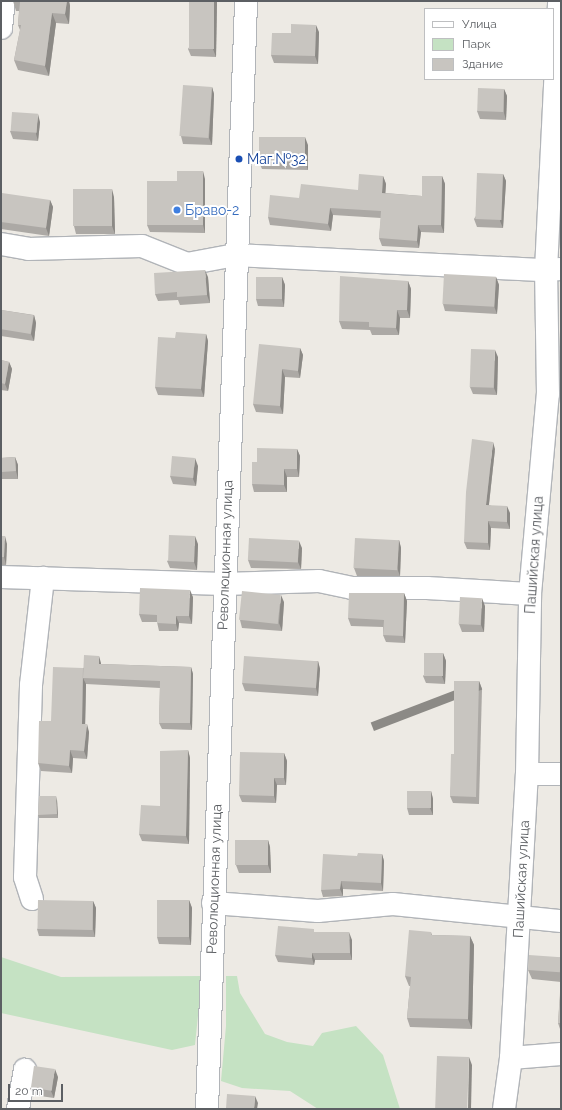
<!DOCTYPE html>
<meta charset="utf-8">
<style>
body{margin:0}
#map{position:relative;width:562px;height:1110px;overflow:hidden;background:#edeae4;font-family:Raleway,sans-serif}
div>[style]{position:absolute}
.green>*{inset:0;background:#c5e2c3}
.roads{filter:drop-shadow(1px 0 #b1b4b8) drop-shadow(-1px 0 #b1b4b8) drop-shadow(0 1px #b1b4b8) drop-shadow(0 -1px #b1b4b8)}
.minor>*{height:22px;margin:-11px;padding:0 11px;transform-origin:11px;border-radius:11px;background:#fff}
.wall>*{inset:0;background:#aca9a5}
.shaded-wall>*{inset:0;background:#8c8a86;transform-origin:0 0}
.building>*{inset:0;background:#c8c5c0;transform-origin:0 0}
.dots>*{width:11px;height:11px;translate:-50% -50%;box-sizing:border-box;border:2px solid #fff;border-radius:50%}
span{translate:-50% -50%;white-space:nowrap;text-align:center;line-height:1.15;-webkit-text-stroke:4px #fff;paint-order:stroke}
.transit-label{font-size:14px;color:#164399}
.left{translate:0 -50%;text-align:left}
.shop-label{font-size:14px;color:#366cbe}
.street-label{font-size:14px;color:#5c5f63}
.frame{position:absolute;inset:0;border:2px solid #5c5f63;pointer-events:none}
.legend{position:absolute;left:424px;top:8px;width:130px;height:72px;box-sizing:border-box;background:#fff;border:1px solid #bebfc1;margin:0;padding:5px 7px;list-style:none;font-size:12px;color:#5c5f63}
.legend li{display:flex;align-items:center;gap:8px;height:20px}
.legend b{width:20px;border:1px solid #bebfc1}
.scale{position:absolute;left:8px;top:1084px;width:55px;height:18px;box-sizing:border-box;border:2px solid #5c5f63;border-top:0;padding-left:5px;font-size:12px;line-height:14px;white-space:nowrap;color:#5c5f63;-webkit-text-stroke:3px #fff;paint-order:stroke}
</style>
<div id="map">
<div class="green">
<div style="clip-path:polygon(1px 957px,61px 977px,202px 976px,195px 1045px,172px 1050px,1px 1013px)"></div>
<div style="clip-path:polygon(226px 976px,237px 976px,240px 993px,265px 1034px,287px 1042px,313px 1046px,322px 1033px,356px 1026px,383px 1055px,400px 1109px,318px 1109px,290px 1091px,242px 1088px,221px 1081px,226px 1026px)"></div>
</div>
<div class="roads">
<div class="minor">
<div style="left:1px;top:28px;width:27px;rotate:-84deg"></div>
<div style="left:1px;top:244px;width:27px;rotate:10deg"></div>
<div style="left:28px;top:249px;width:114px;rotate:-1.5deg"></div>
<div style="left:142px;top:246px;width:48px;rotate:21.8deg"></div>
<div style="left:187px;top:264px;width:49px;rotate:-10.6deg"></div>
<div style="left:235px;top:255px;width:311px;rotate:2.8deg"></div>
<div style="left:546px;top:270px;width:15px;rotate:-4deg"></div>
<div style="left:1px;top:577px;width:223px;rotate:1.8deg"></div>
<div style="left:224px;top:584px;width:95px;rotate:-1.8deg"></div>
<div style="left:319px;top:581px;width:34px;rotate:12deg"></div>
<div style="left:352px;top:588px;width:75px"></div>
<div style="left:427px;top:588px;width:103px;rotate:3.3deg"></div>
<div style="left:527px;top:774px;width:34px"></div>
<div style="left:32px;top:899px;width:23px;rotate:-108deg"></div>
<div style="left:25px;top:877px;width:192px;rotate:-88.2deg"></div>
<div style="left:31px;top:685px;width:108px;rotate:-83.6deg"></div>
<div style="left:213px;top:903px;width:105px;rotate:4.4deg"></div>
<div style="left:318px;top:911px;width:75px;rotate:-5.3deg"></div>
<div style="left:393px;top:904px;width:169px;rotate:5.8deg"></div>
<div style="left:511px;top:1058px;width:50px;rotate:-4.6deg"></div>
<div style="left:18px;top:1109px;width:40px;rotate:-80deg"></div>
<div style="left:207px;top:1109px;width:1109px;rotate:-87.98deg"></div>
<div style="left:504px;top:1109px;width:51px;rotate:-82.2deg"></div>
<div style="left:511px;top:1058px;width:284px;rotate:-86.8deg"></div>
<div style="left:527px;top:774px;width:180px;rotate:-89deg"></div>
<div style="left:530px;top:594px;width:201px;rotate:-84.9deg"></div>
<div style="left:548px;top:394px;width:124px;rotate:-90.9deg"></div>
<div style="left:546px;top:270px;width:269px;rotate:-87.2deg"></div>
</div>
</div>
<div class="wall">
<div style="clip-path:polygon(13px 1px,69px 1px,70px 6px,69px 24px,56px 23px,49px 76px,18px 70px,14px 60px,20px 30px,18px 25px,19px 11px,16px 11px)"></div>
<div style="clip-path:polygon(217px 1px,216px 57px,191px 56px,188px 49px)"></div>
<div style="clip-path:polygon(319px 32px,318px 64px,274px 63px,271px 55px,291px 33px)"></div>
<div style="clip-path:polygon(212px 87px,214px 94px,212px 145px,183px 144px,181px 136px)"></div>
<div style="clip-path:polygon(504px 89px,507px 96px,506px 120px,480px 119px,477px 111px)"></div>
<div style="clip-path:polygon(40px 122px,38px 141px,13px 139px,10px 131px)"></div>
<div style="clip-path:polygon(308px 145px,308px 170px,262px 169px,259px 162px)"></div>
<div style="clip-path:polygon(503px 174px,506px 181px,503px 228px,477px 227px,474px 219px)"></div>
<div style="clip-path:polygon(383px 176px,386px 184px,385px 193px,422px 196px,442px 176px,445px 184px,444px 233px,421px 232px,419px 248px,382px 246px,379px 238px,381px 218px,333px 215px,331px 231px,270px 225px,268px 217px,299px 198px,358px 190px)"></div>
<div style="clip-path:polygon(205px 179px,205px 233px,150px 232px,147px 225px,177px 181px)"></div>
<div style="clip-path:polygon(114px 197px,115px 234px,76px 234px,74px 226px)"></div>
<div style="clip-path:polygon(50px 200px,53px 207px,49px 236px,1px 229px,1px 203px)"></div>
<div style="clip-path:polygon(208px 277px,210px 303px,180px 305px,178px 300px,158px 301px,155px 294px)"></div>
<div style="clip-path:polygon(282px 277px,285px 285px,284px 307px,258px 306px,256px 299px)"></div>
<div style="clip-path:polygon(496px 277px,499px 285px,497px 314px,445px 311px,443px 304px)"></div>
<div style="clip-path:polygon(408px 281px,411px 289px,410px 318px,400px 318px,399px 335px,372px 335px,370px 330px,342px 329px,339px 321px)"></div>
<div style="clip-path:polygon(1px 310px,34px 315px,36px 323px,34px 341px,1px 336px)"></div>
<div style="clip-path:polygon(206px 334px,208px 341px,204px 397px,158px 395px,155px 387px)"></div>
<div style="clip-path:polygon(300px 348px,303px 355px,300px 378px,285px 377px,283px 414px,256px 412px,253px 404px)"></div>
<div style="clip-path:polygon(498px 357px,497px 395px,473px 394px,470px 387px)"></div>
<div style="clip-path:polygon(1px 360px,9px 362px,12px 369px,8px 391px,1px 390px)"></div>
<div style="clip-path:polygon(297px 449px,300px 456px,299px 477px,287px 477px,287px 492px,254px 492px,252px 484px,257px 462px)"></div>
<div style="clip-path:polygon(495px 449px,489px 505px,510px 513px,510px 529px,491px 528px,490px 550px,467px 549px,464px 542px)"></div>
<div style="clip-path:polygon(15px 457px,18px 465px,18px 479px,1px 479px,1px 494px,1px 458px)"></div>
<div style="clip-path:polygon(198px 466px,196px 486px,173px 484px,170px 476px)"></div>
<div style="clip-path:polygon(1px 536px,7px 544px,6px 565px,1px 565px)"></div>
<div style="clip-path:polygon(399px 540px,401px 548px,400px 576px,357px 576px,354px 568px)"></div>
<div style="clip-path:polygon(198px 544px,197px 570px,170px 568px,167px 561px)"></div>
<div style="clip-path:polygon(302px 548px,301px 569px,251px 568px,248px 560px)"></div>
<div style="clip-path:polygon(404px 593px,407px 601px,405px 643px,386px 642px,383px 635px,383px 627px,351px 626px,348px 618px)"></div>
<div style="clip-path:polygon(193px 597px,192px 624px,179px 623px,178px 631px,159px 631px,157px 622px,142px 622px,139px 614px)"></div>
<div style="clip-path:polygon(284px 602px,282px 631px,242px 628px,240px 620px)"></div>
<div style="clip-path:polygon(485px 606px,484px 632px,462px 632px,459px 624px)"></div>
<div style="clip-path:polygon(443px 653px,446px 661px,445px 684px,426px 683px,423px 676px)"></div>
<div style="clip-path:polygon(318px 661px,320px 669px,318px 696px,245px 691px,242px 683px)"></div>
<div style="clip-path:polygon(101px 663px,101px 664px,191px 667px,193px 674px,192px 730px,162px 729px,159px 723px,160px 688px,86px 684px,85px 724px,89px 732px,87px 759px,73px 758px,72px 773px,41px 771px,38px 763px,51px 721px,83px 668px)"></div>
<div style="clip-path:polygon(479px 681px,482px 689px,479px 804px,453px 803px,450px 796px,454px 754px)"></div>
<div style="clip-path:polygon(188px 750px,190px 758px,189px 844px,142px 841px,139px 834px,160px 806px)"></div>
<div style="clip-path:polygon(284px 753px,287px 761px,286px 785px,277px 785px,276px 803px,242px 802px,239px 795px)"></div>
<div style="clip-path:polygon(431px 791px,433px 799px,433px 815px,409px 815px,407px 808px)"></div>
<div style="clip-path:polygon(57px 800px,58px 818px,39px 818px,38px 815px)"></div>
<div style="clip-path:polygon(268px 840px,270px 847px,271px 873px,239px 873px,236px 865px)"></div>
<div style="clip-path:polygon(382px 854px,384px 861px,383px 891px,343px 889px,343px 896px,323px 897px,321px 890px,357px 856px)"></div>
<div style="clip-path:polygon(189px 900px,192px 908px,191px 945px,159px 944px,157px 937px)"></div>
<div style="clip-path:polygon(93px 901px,96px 908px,95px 937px,39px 936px,37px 929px)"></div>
<div style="clip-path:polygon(315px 932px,352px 940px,352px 960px,315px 960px,314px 965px,278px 962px,275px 955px)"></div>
<div style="clip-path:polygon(431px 932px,432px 935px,470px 936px,474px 945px,472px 1029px,410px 1027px,407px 1018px,410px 986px,409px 986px,405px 976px)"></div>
<div style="clip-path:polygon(561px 957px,561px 1032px,558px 1023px,561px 982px,532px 979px,528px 970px)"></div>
<div style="clip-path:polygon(58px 1077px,54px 1098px,33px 1095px,30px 1088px)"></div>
</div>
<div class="shaded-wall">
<div style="clip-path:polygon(67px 1px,69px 1px,70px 6px,69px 24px,65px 14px)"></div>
<div style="clip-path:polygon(214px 1px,217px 1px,216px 57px,213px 49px)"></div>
<div style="clip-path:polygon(52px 13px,56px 23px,49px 76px,45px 66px)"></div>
<div style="clip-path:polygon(316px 25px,319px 32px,318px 64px,315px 56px)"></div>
<div style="clip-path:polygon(212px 87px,214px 94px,212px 145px,209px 138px)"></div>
<div style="clip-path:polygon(504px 89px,507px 96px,506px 120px,504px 113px)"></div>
<div style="clip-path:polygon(38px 114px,40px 122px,38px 141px,36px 134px)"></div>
<div style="clip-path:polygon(305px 137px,308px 145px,308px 170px,305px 162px)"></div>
<div style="clip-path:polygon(203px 171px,205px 179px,205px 233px,203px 225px)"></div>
<div style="clip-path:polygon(503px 174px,506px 181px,503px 228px,500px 221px)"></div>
<div style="clip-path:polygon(383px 176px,386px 184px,385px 200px,382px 193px)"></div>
<div style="clip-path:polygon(442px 176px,445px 184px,444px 233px,441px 225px)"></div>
<div style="clip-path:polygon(112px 189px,114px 197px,115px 234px,112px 226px)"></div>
<div style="clip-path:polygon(50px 200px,53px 207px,49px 236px,46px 228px)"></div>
<div style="clip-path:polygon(330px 208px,333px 215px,331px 231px,328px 224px)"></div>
<div style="clip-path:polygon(418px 225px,421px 232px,419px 248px,417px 241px)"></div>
<div style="clip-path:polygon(205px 270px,208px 277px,210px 303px,207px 295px)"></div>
<div style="clip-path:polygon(282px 277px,285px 285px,284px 307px,282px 299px)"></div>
<div style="clip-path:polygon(496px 277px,499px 285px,497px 314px,494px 306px)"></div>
<div style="clip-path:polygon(408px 281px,411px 289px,410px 318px,407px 310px)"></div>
<div style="clip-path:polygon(397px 310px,400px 318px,399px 335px,396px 328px)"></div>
<div style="clip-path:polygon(34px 315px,36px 323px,34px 341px,31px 334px)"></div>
<div style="clip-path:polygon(206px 334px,208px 341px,204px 397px,201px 389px)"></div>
<div style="clip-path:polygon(300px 348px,303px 355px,300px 378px,298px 371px)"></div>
<div style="clip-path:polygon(495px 350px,498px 357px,497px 395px,494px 388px)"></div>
<div style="clip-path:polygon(9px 362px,12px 369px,8px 391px,5px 384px)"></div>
<div style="clip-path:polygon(282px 369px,285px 377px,283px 414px,280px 406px)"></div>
<div style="clip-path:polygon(493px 442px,495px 449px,488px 512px,486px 505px)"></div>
<div style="clip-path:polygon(297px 449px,300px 456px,299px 477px,297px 469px)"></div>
<div style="clip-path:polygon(15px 457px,18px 465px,18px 479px,16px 471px)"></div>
<div style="clip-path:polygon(195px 458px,198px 466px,196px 486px,193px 479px)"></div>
<div style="clip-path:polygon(284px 469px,287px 477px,287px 492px,284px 485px)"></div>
<div style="clip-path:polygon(507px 506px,510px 513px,510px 529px,507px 522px)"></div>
<div style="clip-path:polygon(488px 521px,491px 528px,490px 550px,488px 543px)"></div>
<div style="clip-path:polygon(5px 536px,7px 544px,6px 565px,4px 557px)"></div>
<div style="clip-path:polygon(195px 536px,198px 544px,197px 570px,194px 562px)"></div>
<div style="clip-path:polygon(399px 540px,401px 548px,400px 576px,397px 568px)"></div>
<div style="clip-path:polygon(299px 541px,302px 548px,301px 569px,298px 562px)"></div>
<div style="clip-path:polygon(190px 590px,193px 597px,192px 624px,189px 616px)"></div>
<div style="clip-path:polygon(404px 593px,407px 601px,405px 643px,403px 636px)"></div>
<div style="clip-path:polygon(281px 595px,284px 602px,282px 631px,279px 623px)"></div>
<div style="clip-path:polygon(482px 598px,485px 606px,484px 632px,481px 625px)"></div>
<div style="clip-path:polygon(176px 616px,179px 623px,178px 631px,176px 624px)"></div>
<div style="clip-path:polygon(443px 653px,446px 661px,445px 684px,442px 676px)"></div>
<div style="clip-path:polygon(99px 656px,101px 663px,101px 671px,99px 664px)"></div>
<div style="clip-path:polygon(318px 661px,320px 669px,318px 696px,316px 688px)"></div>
<div style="clip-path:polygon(191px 667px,193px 674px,192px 730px,190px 723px)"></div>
<div style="clip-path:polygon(83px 668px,83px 678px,86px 684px,85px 732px,82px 724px)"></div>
<div style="left:479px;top:681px;width:9px;height:116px;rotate:69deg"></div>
<div style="clip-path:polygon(87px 724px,89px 732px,87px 759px,84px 751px)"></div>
<div style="clip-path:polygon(70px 750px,73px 758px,72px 773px,69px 766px)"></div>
<div style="clip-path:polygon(188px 750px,190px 758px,189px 844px,186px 836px)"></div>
<div style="clip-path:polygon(284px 753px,287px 761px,286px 785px,284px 778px)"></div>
<div style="clip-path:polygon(274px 778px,277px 785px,276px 803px,274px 796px)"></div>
<div style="clip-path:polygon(431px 791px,433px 799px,433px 815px,430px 808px)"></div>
<div style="clip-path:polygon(56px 796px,57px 800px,58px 818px,57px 814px)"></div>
<div style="clip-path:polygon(268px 840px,270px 847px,271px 873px,268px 865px)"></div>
<div style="clip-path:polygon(382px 854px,384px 861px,383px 891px,381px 883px)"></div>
<div style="clip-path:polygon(341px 881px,343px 889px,343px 896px,340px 889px)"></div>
<div style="clip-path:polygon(189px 900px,192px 908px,191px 945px,189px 937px)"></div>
<div style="clip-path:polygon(93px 901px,96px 908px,95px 937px,93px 929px)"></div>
<div style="clip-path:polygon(349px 932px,352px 940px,352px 960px,350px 953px)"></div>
<div style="clip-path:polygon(470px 936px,474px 945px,472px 1029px,468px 1019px)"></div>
<div style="clip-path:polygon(312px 953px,315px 960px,314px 965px,312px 958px)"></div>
<div style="clip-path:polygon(469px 1057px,472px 1065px,471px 1109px,468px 1109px)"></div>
<div style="clip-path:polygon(55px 1069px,58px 1077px,54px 1098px,51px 1091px)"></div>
<div style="clip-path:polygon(255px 1096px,258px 1103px,257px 1109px,254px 1109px)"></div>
</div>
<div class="building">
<div style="clip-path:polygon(13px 1px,67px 1px,65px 14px,52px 13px,45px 66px,14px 60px,21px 25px,18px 25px,20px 2px)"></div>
<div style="left:189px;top:1px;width:25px;height:48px"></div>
<div style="clip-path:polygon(291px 24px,316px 25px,315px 56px,271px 55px,272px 33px,291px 33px)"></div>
<div style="left:183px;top:85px;width:29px;height:51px;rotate:4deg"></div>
<div style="left:478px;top:88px;width:26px;height:23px;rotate:2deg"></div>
<div style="left:12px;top:112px;width:26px;height:19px;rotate:4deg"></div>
<div style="left:259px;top:137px;width:46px;height:25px"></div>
<div style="clip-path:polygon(177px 171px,203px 171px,203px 225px,147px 225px,147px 181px,177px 181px)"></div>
<div style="left:477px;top:173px;width:26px;height:46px;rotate:2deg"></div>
<div style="clip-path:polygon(359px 174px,383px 176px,382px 193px,422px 196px,422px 176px,442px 176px,441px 225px,418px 225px,417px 241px,379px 238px,381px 211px,330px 208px,328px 224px,268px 217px,270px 195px,299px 198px,301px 184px,358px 190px)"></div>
<div style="left:73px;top:189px;width:39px;height:37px"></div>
<div style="clip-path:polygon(2px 193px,50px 200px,46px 228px,1px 222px,1px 203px)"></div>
<div style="clip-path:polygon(205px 270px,207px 295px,177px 297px,177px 292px,155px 294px,154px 273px)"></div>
<div style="left:444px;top:274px;width:52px;height:30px;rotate:3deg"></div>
<div style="clip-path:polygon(340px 276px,408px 281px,407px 310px,397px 310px,396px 328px,369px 327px,369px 322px,339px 321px)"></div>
<div style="left:256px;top:277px;width:26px;height:22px"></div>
<div style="left:1px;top:310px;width:33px;height:19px;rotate:9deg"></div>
<div style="clip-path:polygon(176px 332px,206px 334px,201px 389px,155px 387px,158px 337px,175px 338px)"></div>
<div style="clip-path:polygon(259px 344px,300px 348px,298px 371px,282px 369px,280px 406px,253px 404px)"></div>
<div style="left:471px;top:349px;width:24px;height:38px;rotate:2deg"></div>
<div style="clip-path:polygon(1px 360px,9px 362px,5px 384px,1px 383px)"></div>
<div style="clip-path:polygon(472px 439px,493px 442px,486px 505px,507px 506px,507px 522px,488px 521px,488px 543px,464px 542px,466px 492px)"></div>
<div style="clip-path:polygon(257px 448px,297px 449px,297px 469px,284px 469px,284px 485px,252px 484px,252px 462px,257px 462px)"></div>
<div style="left:172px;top:456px;width:23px;height:20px;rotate:5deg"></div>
<div style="left:15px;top:457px;width:14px;height:14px;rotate:86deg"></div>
<div style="left:169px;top:535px;width:26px;height:26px;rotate:2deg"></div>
<div style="clip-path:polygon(1px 536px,5px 536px,4px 557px,1px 557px)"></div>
<div style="left:249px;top:538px;width:50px;height:22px;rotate:3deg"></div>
<div style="left:355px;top:538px;width:44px;height:30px;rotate:3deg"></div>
<div style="clip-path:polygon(140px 588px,190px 590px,189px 616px,176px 616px,176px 624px,157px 623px,157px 615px,139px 614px)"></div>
<div style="left:242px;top:591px;width:39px;height:29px;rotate:6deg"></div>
<div style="clip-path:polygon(349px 593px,404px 593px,403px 636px,383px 635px,384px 620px,348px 618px)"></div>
<div style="left:460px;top:597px;width:22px;height:27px;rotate:3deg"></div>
<div style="left:424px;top:653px;width:19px;height:23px"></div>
<div style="clip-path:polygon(84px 655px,99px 656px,99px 664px,191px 667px,190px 723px,159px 723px,160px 681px,83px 678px)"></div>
<div style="left:244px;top:656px;width:74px;height:27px;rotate:4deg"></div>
<div style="clip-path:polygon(53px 667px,83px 668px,82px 724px,87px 724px,84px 751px,70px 750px,69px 766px,38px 763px,39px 721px,51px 721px)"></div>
<div style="clip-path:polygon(454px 681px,479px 681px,476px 797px,450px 796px,451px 754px,454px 754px)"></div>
<div style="clip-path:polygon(188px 750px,186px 836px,139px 834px,141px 805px,160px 806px,160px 751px)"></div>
<div style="clip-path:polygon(240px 752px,284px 753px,284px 778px,274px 778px,274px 796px,239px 795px)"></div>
<div style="left:407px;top:791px;width:24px;height:17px"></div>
<div style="clip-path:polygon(39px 796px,56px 796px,57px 814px,38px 815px)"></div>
<div style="left:235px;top:840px;width:33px;height:25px"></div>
<div style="clip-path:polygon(358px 853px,382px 854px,381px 883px,341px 881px,340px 889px,321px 890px,323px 854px,357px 856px)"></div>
<div style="left:38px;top:900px;width:55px;height:29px;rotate:1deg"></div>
<div style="left:157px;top:900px;width:32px;height:37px"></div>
<div style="clip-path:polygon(278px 926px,314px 929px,314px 932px,349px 932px,350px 953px,312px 953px,312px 958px,275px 955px)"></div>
<div style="clip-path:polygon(409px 930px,431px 932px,431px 935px,470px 936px,468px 1019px,407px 1018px,411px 977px,405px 976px)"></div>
<div style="left:529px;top:955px;width:32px;height:15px;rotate:4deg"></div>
<div style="clip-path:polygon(561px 976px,561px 1023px,558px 1023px)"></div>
<div style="left:437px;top:1056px;width:32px;height:53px;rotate:2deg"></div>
<div style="left:34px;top:1066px;width:21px;height:22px;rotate:8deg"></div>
<div style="left:227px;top:1094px;width:28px;height:15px;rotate:4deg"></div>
</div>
<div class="dots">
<div style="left:239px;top:159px;background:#1a4fb4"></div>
<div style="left:177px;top:210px;background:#3f7fe0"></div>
</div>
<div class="transit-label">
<span class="left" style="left:247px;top:159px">Маг.№32</span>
</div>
<div class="shop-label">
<span class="left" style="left:185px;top:210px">Браво-2</span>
</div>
<div class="street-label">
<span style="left:225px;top:555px;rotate:-88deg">Революционная улица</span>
<span style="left:534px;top:555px;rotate:-86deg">Пашийская улица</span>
<span style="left:214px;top:879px;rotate:-88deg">Революционная улица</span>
<span style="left:521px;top:879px;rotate:-87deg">Пашийская улица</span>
</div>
<div class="frame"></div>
<ul class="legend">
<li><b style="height:5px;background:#fff"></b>Улица</li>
<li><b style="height:11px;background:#c5e2c3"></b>Парк</li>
<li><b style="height:11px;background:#c8c5c0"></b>Здание</li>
</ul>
<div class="scale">20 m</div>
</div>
